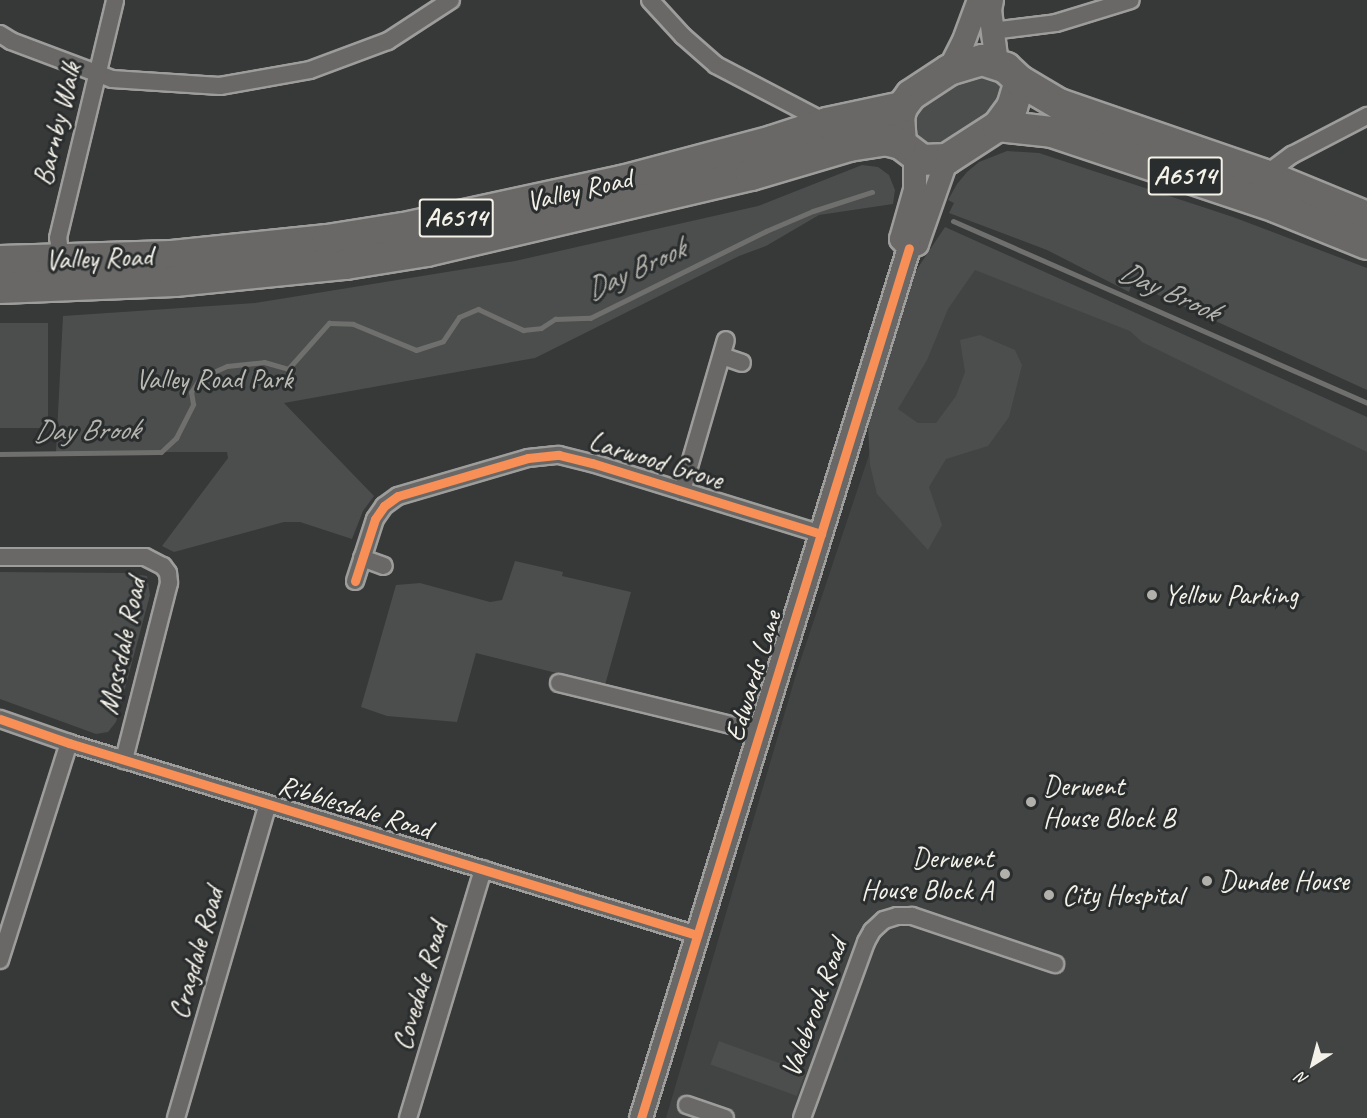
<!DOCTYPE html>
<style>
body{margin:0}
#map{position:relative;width:1367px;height:1118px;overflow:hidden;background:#373838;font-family:Caveat,sans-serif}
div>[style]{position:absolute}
.built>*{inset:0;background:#414443}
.green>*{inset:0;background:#4b4e4c;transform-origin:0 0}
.stream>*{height:5px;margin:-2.5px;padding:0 2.5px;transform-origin:2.5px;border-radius:2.5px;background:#6f706d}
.roads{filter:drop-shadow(2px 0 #9d9d9b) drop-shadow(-2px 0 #9d9d9b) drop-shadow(0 2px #9d9d9b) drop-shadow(0 -2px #9d9d9b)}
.street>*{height:16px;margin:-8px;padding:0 8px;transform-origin:8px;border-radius:8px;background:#696866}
.secondary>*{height:22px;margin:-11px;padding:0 11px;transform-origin:11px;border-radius:11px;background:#696866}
.highway>*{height:30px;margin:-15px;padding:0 15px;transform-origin:15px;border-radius:15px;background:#696866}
.cycleway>*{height:9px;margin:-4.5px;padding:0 4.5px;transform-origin:4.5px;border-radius:4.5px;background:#f78f57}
.dots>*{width:16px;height:16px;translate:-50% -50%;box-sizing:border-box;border:3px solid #2a2d2e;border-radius:50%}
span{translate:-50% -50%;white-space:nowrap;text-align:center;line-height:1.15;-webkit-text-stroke:6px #2a2d2e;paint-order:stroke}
.shield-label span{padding:2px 4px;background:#2a2d2e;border:2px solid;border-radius:4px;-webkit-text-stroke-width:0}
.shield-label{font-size:27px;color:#f4f1e8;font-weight:700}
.street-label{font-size:28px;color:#f4f1e8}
.park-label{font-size:28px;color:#bab9b2}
.poi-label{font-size:28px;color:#f4f1e8}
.left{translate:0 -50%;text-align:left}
.right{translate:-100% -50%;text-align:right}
.water-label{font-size:30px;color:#b4b3ad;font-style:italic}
.north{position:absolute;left:1283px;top:1034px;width:60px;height:60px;-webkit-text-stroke:4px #2a2d2e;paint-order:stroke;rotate:216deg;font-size:16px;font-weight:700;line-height:24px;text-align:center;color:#f4f1e8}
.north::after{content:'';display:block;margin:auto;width:21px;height:27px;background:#f4f1e8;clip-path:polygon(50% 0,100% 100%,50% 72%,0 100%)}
</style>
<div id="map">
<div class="built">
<div style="clip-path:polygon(944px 230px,1367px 421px,1367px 1118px,666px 1118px,797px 671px)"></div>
</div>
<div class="green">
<div style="clip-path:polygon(983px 75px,993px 78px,1000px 85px,1001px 109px,938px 147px,923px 144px,913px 136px,913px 114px,918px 106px,969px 76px)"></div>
<div style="clip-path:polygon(1007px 151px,1039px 153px,1233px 217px,1367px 268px,1367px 390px,1132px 283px,1129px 292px,1047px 250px,949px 213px,954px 203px,948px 200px,957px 184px,967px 172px,979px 162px)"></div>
<div style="clip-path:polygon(862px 165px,878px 167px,889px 175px,895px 190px,893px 204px,819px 215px,766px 246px,739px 256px,535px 358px,284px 403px,374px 496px,363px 511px,352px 539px,300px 522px,284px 522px,174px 552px,162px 546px,228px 458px,227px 452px,56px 452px,63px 316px,255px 303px,515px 261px,758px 206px)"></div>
<div style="clip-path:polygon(945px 227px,1367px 417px,1367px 452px,1142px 342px,1130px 331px,975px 270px,948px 309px,927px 360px,898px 409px,918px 423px,936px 423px,956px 396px,965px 372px,960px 340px,980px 335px,1015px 350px,1022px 365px,1009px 417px,988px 446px,946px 459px,929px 487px,942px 525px,928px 550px,877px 494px,870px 465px,868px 426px,878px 385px,915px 272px)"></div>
<div style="left:0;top:323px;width:48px;height:105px"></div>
<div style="clip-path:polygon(515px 561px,563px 572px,562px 576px,631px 592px,605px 685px,476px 653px,457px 722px,387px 716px,361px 707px,396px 585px,420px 583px,490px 602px,502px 600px)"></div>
<div style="clip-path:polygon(0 572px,126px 573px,147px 576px,150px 595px,116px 722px,108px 732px,96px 734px,0 699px)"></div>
<div style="left:719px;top:1041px;width:92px;height:25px;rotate:20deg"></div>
</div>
<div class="stream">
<div style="left:953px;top:221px;width:452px;rotate:23.7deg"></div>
<div style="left:0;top:454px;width:161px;rotate:-0.7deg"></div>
<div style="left:161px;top:452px;width:21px;rotate:-43deg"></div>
<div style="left:176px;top:438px;width:38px;rotate:-63deg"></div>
<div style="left:193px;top:404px;width:12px;rotate:-99deg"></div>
<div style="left:191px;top:392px;width:17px;rotate:-57deg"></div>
<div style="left:200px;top:378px;width:30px;rotate:-24deg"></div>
<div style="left:227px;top:366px;width:37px;rotate:-6deg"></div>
<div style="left:264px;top:362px;width:25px;rotate:16deg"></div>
<div style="left:288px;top:369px;width:62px;rotate:-48.3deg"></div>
<div style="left:329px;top:323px;width:24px;rotate:2deg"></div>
<div style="left:353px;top:324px;width:68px;rotate:22.4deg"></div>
<div style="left:416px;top:350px;width:28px;rotate:-18deg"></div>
<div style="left:443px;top:341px;width:29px;rotate:-56deg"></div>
<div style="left:459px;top:317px;width:21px;rotate:-23deg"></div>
<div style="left:478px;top:309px;width:50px;rotate:25deg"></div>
<div style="left:523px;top:330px;width:18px;rotate:-6deg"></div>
<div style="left:541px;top:328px;width:17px;rotate:-33deg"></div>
<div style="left:555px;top:319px;width:35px;rotate:-2deg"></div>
<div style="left:590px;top:318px;width:196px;rotate:-26.3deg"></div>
<div style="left:766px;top:231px;width:51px;rotate:-23.1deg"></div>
<div style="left:813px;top:211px;width:62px;rotate:-17.9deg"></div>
</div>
<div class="roads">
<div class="street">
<div style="left:650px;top:0;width:49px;rotate:47.5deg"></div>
<div style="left:683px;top:36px;width:44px;rotate:41.3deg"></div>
<div style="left:716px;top:65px;width:125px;rotate:27.6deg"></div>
<div style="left:992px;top:31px;width:64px;rotate:-7.1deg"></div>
<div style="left:1056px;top:23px;width:78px;rotate:-17deg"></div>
<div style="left:0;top:34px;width:13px;rotate:32deg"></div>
<div style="left:11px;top:41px;width:108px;rotate:20.6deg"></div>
<div style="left:112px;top:79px;width:108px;rotate:3.7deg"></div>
<div style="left:220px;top:86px;width:91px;rotate:-10.1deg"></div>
<div style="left:310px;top:70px;width:83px;rotate:-20.4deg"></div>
<div style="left:388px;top:41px;width:75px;rotate:-33.1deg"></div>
<div style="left:1265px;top:175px;width:34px;rotate:-37deg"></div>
<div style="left:1292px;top:155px;width:85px;rotate:-27.5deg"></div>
<div style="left:61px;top:261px;width:23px;rotate:-97deg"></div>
<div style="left:58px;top:238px;width:245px;rotate:-76.5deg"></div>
<div style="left:722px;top:356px;width:21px;rotate:19deg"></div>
<div style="left:682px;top:491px;width:157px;rotate:-73.8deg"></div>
<div style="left:0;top:557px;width:145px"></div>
<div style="left:145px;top:557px;width:20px;rotate:27deg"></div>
<div style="left:163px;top:566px;width:9px;rotate:54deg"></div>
<div style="left:168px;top:573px;width:10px;rotate:84deg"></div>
<div style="left:169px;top:583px;width:183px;rotate:104.3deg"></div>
<div style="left:362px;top:558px;width:23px;rotate:20deg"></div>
<div style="left:355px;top:581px;width:65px;rotate:-72.1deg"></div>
<div style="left:375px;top:519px;width:16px;rotate:-55deg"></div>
<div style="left:384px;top:506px;width:17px;rotate:-36deg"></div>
<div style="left:398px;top:496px;width:135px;rotate:-16.3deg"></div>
<div style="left:528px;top:458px;width:31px;rotate:-6deg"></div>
<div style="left:559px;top:455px;width:34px;rotate:14deg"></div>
<div style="left:592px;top:463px;width:240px;rotate:17.2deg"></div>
<div style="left:559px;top:683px;width:207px;rotate:13.7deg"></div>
<div style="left:0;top:719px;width:73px;rotate:19.2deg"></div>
<div style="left:69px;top:743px;width:657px;rotate:17deg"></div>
<div style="left:0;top:960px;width:228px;rotate:-72.4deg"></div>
<div style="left:687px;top:1105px;width:40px;rotate:18.9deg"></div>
<div style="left:176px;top:1118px;width:327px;rotate:-73.7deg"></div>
<div style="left:408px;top:1118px;width:260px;rotate:-73.2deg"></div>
<div style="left:802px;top:1118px;width:187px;rotate:-70deg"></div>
<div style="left:866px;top:942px;width:13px;rotate:-61deg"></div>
<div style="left:872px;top:931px;width:16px;rotate:-43deg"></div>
<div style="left:884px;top:920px;width:14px;rotate:-17deg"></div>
<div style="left:897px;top:916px;width:15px"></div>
<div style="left:912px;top:916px;width:151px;rotate:18.6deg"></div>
</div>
<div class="secondary">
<div style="left:992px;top:0;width:10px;rotate:101deg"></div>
<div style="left:990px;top:10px;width:54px;rotate:82.6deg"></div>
<div style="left:949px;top:70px;width:30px;rotate:-63deg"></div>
<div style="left:963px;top:43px;width:46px;rotate:-69.6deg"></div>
<div style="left:909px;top:248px;width:9px;rotate:-27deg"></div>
<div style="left:917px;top:244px;width:90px;rotate:-70.6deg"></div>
<div style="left:909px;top:248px;width:12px;rotate:-132deg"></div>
<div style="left:901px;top:239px;width:51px;rotate:-74.1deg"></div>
<div style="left:915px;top:190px;width:33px;rotate:-90deg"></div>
<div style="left:641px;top:1118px;width:910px;rotate:-72.88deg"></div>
</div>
<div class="highway">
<div style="left:1020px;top:81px;width:27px;rotate:107deg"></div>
<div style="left:1012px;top:107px;width:24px;rotate:126deg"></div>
<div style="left:998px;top:126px;width:61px;rotate:147.1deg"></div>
<div style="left:947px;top:159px;width:25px;rotate:178deg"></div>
<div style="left:922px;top:160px;width:26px;rotate:-143deg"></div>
<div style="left:901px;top:144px;width:26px;rotate:-94deg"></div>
<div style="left:899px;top:118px;width:11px;rotate:-75deg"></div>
<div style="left:902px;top:107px;width:15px;rotate:-53deg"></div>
<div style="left:911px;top:95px;width:45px;rotate:-33.3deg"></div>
<div style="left:949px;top:70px;width:34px;rotate:-17deg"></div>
<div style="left:982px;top:60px;width:25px;rotate:18deg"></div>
<div style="left:1006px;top:68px;width:19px;rotate:43deg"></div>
<div style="left:1020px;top:81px;width:45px;rotate:30.5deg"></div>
<div style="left:1059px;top:104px;width:218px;rotate:19deg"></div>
<div style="left:1265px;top:175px;width:110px;rotate:22.4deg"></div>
<div style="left:998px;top:126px;width:54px;rotate:6.3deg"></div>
<div style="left:1052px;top:132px;width:236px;rotate:18.5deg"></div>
<div style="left:1276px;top:207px;width:98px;rotate:22.1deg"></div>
<div style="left:0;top:261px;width:172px;rotate:-1.7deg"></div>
<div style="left:172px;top:256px;width:156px;rotate:-5.9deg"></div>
<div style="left:327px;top:240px;width:78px;rotate:-8.9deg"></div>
<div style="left:404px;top:228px;width:223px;rotate:-12.2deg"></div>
<div style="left:622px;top:181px;width:155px;rotate:-14.9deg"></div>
<div style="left:772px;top:141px;width:58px;rotate:-18.1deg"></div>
<div style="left:827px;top:123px;width:77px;rotate:-12deg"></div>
<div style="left:0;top:288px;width:175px;rotate:-2.3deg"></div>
<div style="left:175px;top:281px;width:172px;rotate:-5.7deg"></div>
<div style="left:346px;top:264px;width:82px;rotate:-9.1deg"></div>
<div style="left:427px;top:251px;width:333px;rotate:-13.2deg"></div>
<div style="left:751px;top:175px;width:102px;rotate:-16.5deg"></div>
<div style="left:849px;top:146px;width:36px;rotate:-9deg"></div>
<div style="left:885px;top:140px;width:16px;rotate:14deg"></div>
</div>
</div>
<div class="cycleway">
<div style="left:355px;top:581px;width:65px;rotate:-72.1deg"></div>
<div style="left:375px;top:519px;width:16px;rotate:-55deg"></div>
<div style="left:384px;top:506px;width:17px;rotate:-36deg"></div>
<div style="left:398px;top:496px;width:135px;rotate:-16.3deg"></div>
<div style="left:528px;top:458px;width:31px;rotate:-6deg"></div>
<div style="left:559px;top:455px;width:34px;rotate:14deg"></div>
<div style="left:592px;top:463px;width:240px;rotate:17.2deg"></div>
<div style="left:0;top:719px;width:73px;rotate:19.2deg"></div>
<div style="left:69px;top:743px;width:657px;rotate:17deg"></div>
<div style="left:641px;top:1118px;width:910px;rotate:-72.88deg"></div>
</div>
<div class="dots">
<div style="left:1152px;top:595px;background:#b2b0aa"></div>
<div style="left:1031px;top:802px;background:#b2b0aa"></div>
<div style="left:1005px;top:874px;background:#b2b0aa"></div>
<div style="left:1207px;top:881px;background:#b2b0aa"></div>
<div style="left:1049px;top:895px;background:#b2b0aa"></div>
</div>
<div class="shield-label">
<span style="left:1185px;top:176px">A6514</span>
<span style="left:456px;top:218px">A6514</span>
</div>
<div class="street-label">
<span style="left:57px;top:124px;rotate:-76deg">Barnby Walk</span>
<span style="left:579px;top:190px;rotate:-13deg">Valley Road</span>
<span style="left:99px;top:258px;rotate:-2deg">Valley Road</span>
<span style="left:656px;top:460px;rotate:17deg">Larwood Grove</span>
<span style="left:122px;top:646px;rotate:-78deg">Mossdale Road</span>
<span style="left:753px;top:676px;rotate:-73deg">Edwards Lane</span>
<span style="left:355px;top:807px;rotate:17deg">Ribblesdale Road</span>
<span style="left:196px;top:953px;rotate:-74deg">Cragdale Road</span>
<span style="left:420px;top:986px;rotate:-73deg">Covedale Road</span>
<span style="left:814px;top:1008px;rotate:-70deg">Valebrook Road</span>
</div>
<div class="park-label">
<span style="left:214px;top:379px">Valley Road Park</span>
</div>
<div class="poi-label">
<span class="left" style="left:1164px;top:595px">Yellow Parking</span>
<span class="left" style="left:1043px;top:802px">Derwent<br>House Block B</span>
<span class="right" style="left:993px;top:874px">Derwent<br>House Block A</span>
<span class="left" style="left:1219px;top:881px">Dundee House</span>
<span class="left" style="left:1062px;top:895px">City Hospital</span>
</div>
<div class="water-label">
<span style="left:635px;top:269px;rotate:-25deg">Day Brook</span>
<span style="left:1169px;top:291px;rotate:24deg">Day Brook</span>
<span style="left:86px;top:430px;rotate:-1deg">Day Brook</span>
</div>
<div class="north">N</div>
</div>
